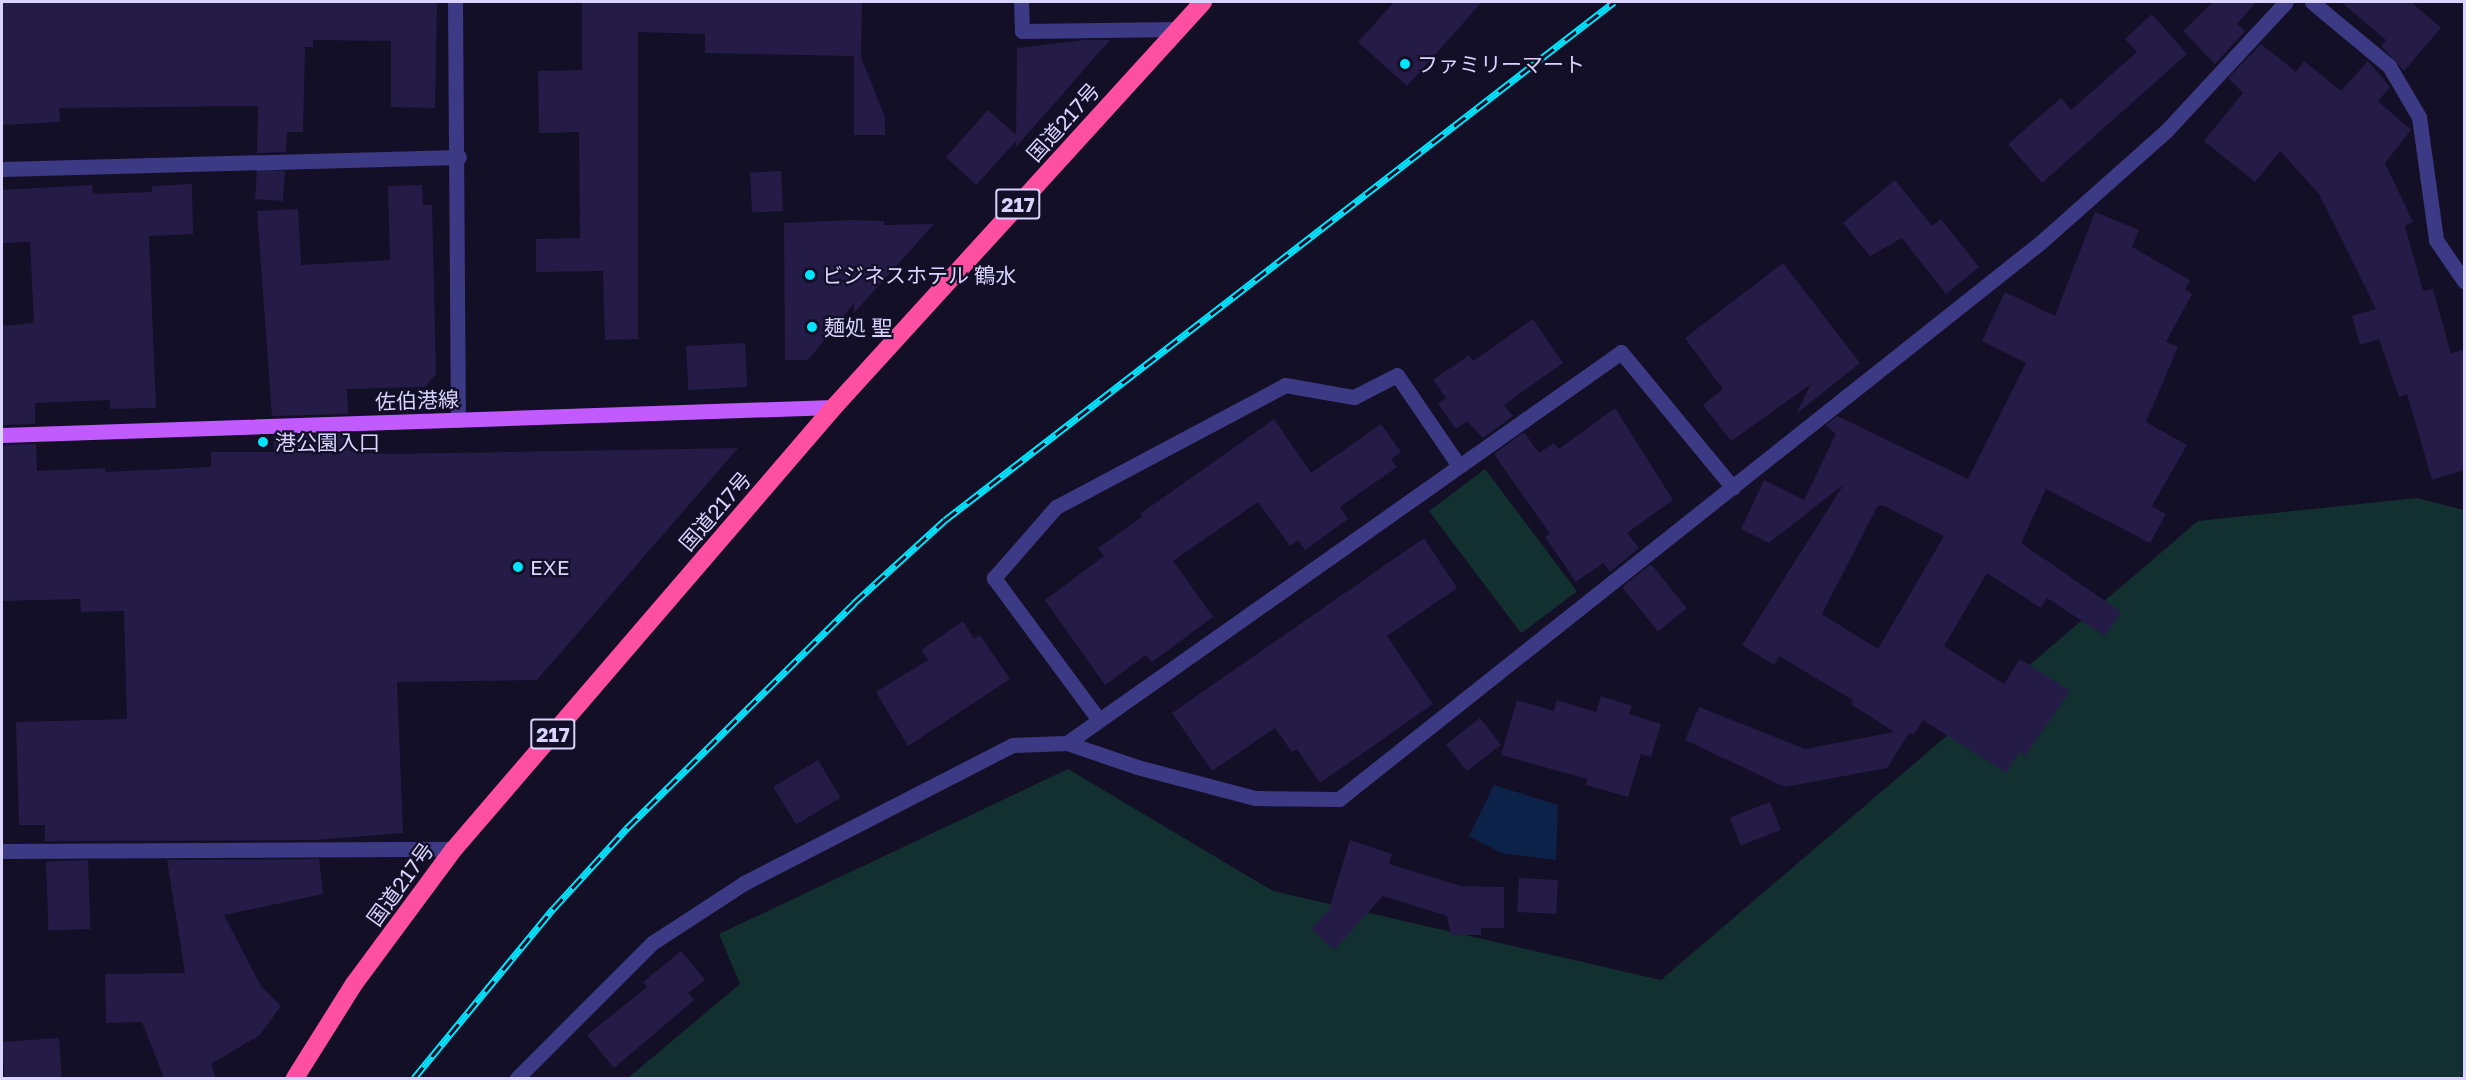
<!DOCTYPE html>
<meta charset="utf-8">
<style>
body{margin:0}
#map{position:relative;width:2466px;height:1080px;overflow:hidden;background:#130f26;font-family:"Golos Text","Noto Sans JP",sans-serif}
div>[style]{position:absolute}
.green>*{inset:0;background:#12302f;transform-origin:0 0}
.water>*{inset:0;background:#0c2248}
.building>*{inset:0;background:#241b47;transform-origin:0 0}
.minor>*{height:15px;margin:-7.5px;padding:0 7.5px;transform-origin:7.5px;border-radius:7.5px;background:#3d3a85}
.major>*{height:15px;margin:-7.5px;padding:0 7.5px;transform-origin:7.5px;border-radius:7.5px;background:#c25bff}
.highway>*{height:18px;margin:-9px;padding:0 9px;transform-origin:9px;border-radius:9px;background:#ff4fa3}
.rail>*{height:7px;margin-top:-3.5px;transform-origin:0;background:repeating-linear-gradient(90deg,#130f26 0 14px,#00e5ff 0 28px);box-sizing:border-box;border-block:2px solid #00e5ff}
.dots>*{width:16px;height:16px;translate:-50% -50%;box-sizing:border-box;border:3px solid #130f26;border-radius:50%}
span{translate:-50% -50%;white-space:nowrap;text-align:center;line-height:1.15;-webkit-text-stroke:4.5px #130f26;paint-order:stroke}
.shield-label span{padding:2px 4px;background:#130f26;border:2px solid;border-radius:4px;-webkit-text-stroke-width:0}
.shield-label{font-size:20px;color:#d9d4ff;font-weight:700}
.poi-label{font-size:21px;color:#d9d4ff}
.left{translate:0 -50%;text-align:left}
.street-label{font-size:21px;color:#d9d4ff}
.frame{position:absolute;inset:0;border:3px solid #d9d4ff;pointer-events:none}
</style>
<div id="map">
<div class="green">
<div style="left:1485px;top:469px;width:153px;height:70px;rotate:53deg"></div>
<div style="clip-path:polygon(2417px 498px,2464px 510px,2464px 1078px,628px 1078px,740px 984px,719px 934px,1068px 769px,1273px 891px,1661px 980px,2198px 521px)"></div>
</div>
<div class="water">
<div style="clip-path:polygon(1494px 785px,1558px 805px,1556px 860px,1501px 853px,1469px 836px)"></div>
</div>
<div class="building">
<div style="clip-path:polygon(2px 2px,437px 2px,435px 108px,391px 107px,391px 41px,313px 40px,313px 47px,305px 47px,303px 132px,287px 132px,286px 152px,257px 153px,258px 106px,59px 108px,60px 122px,2px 125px)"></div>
<div style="clip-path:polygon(582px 2px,862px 2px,861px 57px,885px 117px,885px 135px,854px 135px,854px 56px,705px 53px,705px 34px,638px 32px,638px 339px,605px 340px,603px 271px,536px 272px,536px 239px,580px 238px,579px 132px,539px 133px,538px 71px,582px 70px)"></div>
<div style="clip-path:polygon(1394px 2px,1482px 2px,1407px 86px,1358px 42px)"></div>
<div style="clip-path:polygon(2213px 2px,2256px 2px,2237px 24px,2245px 31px,2215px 64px,2183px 31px)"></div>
<div style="clip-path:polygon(2341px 2px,2411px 2px,2441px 28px,2404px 71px,2381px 46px,2386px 40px)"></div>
<div style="clip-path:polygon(2152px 14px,2187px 54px,2042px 183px,2008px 144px,2061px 98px,2071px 110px,2137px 52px,2125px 39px)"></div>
<div style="clip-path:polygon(1083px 40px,1110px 40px,1016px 147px,1016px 141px,976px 185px,946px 157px,988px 110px,1016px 135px,1017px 48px)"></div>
<div style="clip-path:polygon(2261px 44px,2296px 72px,2304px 61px,2341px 91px,2368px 61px,2390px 87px,2378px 101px,2411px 130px,2385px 163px,2413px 222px,2405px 226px,2423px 291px,2433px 289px,2451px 354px,2464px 349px,2464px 470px,2432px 480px,2407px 394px,2399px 397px,2379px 339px,2360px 345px,2352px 316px,2376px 309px,2319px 194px,2280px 151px,2255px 182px,2204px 141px,2243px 93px,2228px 78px)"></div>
<div style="left:285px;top:171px;width:30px;height:28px;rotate:94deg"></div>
<div style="left:781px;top:171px;width:40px;height:31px;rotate:87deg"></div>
<div style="clip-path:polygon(1895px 180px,1932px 226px,1941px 219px,1979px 267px,1946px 294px,1902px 238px,1870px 256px,1843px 223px)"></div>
<div style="clip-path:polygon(192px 184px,193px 234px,149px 236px,156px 408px,110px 409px,110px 400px,35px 403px,35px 424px,2px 425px,2px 326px,34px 323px,30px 242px,2px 243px,2px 190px,92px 185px,93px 194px,152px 192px,152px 186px)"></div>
<div style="clip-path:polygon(422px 185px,423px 205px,432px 205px,436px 374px,425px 387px,347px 389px,348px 414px,272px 416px,257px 211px,298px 209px,301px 265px,390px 260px,388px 186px)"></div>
<div style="clip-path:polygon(evenodd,2095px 212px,2139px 230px,2132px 247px,2190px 280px,2185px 289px,2192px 294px,2166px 342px,2178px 347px,2146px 422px,2187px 445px,2152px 506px,2166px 514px,2150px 543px,2046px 489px,2021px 543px,2121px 612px,2105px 636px,2047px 598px,2041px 608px,1987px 573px,1944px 646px,2004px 684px,2020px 659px,2070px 691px,2025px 756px,2019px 752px,2006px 773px,1923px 720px,1914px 735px,1909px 733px,1887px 768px,1785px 787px,1685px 740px,1699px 707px,1805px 749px,1894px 732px,1851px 704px,1853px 700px,1779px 656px,1774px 665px,1742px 645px,1844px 484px,1769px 543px,1741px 529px,1764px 480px,1804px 500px,1836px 434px,1826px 425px,1837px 416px,1968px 479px,2026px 363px,1982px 341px,2005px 292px,2055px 316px,2095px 212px,1882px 505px,1944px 536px,1878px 649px,1822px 614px,1877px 507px,1882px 505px)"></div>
<div style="clip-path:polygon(852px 220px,884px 221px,884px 225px,934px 224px,854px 313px,854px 303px,808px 360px,785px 360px,784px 223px)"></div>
<div style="clip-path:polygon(1783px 263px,1860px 363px,1796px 414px,1811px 384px,1731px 441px,1703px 405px,1723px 389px,1685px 338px)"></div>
<div style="clip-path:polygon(1533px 319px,1563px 363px,1504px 405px,1513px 416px,1483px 438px,1467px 421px,1456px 429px,1438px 404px,1446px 398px,1433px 380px,1469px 355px,1473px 361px)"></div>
<div style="left:745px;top:343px;width:44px;height:59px;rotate:87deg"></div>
<div style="clip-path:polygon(1615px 408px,1673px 500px,1627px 533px,1639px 548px,1610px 572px,1603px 563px,1576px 582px,1545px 537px,1550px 534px,1494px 454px,1524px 432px,1539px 453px,1554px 443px,1559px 449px)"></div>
<div style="clip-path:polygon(1274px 419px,1311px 473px,1381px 424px,1401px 452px,1391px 459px,1397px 467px,1340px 507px,1348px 519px,1305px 550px,1298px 540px,1290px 546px,1258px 502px,1173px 561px,1213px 617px,1152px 662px,1146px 655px,1105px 685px,1045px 600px,1104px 556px,1098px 548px,1142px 517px,1140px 514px)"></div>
<div style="clip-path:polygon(349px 433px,350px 451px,387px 454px,738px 448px,537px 680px,397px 682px,403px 833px,317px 840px,45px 841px,45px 825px,19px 825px,16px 722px,127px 719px,124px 611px,81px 612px,80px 599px,2px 601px,2px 445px,36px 444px,37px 471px,105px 468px,105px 472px,211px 467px,211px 452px,274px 452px,273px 436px)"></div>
<div style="clip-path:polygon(1424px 538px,1457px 588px,1387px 636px,1433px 704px,1320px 783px,1297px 749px,1292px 752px,1275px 728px,1212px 771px,1172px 713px)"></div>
<div style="left:1651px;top:564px;width:57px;height:37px;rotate:51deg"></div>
<div style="clip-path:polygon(963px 621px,974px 639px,980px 635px,1010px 679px,908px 746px,876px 692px,928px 660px,921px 650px)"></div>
<div style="clip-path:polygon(1601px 696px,1632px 706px,1629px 714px,1661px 724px,1651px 757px,1641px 754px,1628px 797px,1586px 785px,1587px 779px,1501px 755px,1517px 700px,1554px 711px,1557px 700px,1596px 712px)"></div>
<div style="left:1480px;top:718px;width:34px;height:43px;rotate:52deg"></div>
<div style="left:818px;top:760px;width:44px;height:52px;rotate:59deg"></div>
<div style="left:1770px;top:802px;width:30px;height:43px;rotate:69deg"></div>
<div style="clip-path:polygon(1350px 840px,1392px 854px,1389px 864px,1461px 886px,1504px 887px,1504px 928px,1481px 928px,1481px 935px,1451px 935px,1447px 916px,1383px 896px,1334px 950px,1311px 929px,1329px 909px)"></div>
<div style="clip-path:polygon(319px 859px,323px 894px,224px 915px,261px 986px,281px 1006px,260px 1035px,211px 1064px,216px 1078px,164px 1078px,142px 1022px,106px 1023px,105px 974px,185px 973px,167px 860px)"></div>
<div style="left:88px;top:860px;width:69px;height:42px;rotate:88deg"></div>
<div style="left:1519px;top:878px;width:39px;height:34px;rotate:3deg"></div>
<div style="clip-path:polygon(681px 951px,705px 980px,688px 993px,694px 1000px,614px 1068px,587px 1035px,647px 987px,643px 982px)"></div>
<div style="left:59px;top:1038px;width:40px;height:57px;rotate:86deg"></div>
</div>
<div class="minor">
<div style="left:455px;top:2px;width:418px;rotate:89.6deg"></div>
<div style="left:1021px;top:2px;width:29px;rotate:88deg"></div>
<div style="left:1022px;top:31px;width:156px;rotate:-0.7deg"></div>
<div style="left:2312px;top:2px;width:100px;rotate:39.7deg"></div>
<div style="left:2389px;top:66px;width:59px;rotate:59.5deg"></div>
<div style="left:2419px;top:117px;width:124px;rotate:82.1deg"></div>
<div style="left:2436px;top:240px;width:50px;rotate:55.7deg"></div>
<div style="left:2px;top:169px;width:457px;rotate:-1.5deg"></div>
<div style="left:1099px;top:720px;width:177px;rotate:-126.5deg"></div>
<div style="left:994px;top:578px;width:94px;rotate:-48.9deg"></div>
<div style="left:1056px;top:507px;width:259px;rotate:-28deg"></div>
<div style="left:1285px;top:385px;width:70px;rotate:9.9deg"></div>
<div style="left:1354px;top:397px;width:48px;rotate:-27.1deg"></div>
<div style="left:1397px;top:375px;width:110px;rotate:55.7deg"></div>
<div style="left:1067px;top:743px;width:678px;rotate:-35.21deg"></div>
<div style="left:1621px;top:352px;width:176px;rotate:50.5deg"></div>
<div style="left:2px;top:851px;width:452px;rotate:-0.3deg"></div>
<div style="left:517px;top:1078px;width:191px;rotate:-45deg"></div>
<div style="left:652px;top:943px;width:110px;rotate:-33.1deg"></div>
<div style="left:744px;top:883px;width:301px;rotate:-27.2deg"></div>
<div style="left:1012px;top:745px;width:55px;rotate:-2.1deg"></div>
<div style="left:1067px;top:743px;width:74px;rotate:18.9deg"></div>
<div style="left:1137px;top:767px;width:122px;rotate:14.7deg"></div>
<div style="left:1255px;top:798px;width:84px;rotate:0.7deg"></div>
<div style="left:1339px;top:799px;width:896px;rotate:-38.43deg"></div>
<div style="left:2041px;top:242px;width:167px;rotate:-41.6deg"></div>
<div style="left:2166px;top:131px;width:176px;rotate:-47.1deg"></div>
</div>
<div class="major">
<div style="left:2px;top:435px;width:832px;rotate:-1.93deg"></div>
</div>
<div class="highway">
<div style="left:295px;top:1078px;width:111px;rotate:-57.9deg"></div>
<div style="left:354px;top:984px;width:168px;rotate:-53.5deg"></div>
<div style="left:454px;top:849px;width:583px;rotate:-49.31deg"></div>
<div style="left:834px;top:407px;width:548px;rotate:-47.66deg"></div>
</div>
<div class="rail">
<div style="left:414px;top:1078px;width:219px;rotate:-50.6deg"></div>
<div style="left:553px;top:909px;width:110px;rotate:-47.6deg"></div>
<div style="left:627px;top:828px;width:320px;rotate:-44.7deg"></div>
<div style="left:854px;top:603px;width:123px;rotate:-42.4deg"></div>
<div style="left:945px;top:520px;width:846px;rotate:-37.75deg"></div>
</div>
<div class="dots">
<div style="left:1405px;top:64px;background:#00e5ff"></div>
<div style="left:810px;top:275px;background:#00e5ff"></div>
<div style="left:812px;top:327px;background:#00e5ff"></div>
<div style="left:263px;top:442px;background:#00e5ff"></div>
<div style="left:518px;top:567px;background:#00e5ff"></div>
</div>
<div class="shield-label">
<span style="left:1018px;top:204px">217</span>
<span style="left:553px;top:734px">217</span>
</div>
<div class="poi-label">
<span class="left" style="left:1417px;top:64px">ファミリーマート</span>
<span class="left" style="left:822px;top:275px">ビジネスホテル 鶴水</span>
<span class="left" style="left:824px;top:327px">麺処 聖</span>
<span class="left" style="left:275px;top:442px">港公園入口</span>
<span class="left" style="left:530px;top:567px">EXE</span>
</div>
<div class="street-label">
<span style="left:1063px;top:122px;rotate:-48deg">国道217号</span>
<span style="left:417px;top:400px;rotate:-2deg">佐伯港線</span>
<span style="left:715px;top:511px;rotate:-49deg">国道217号</span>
<span style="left:400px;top:884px;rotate:-54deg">国道217号</span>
</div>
<div class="frame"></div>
</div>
